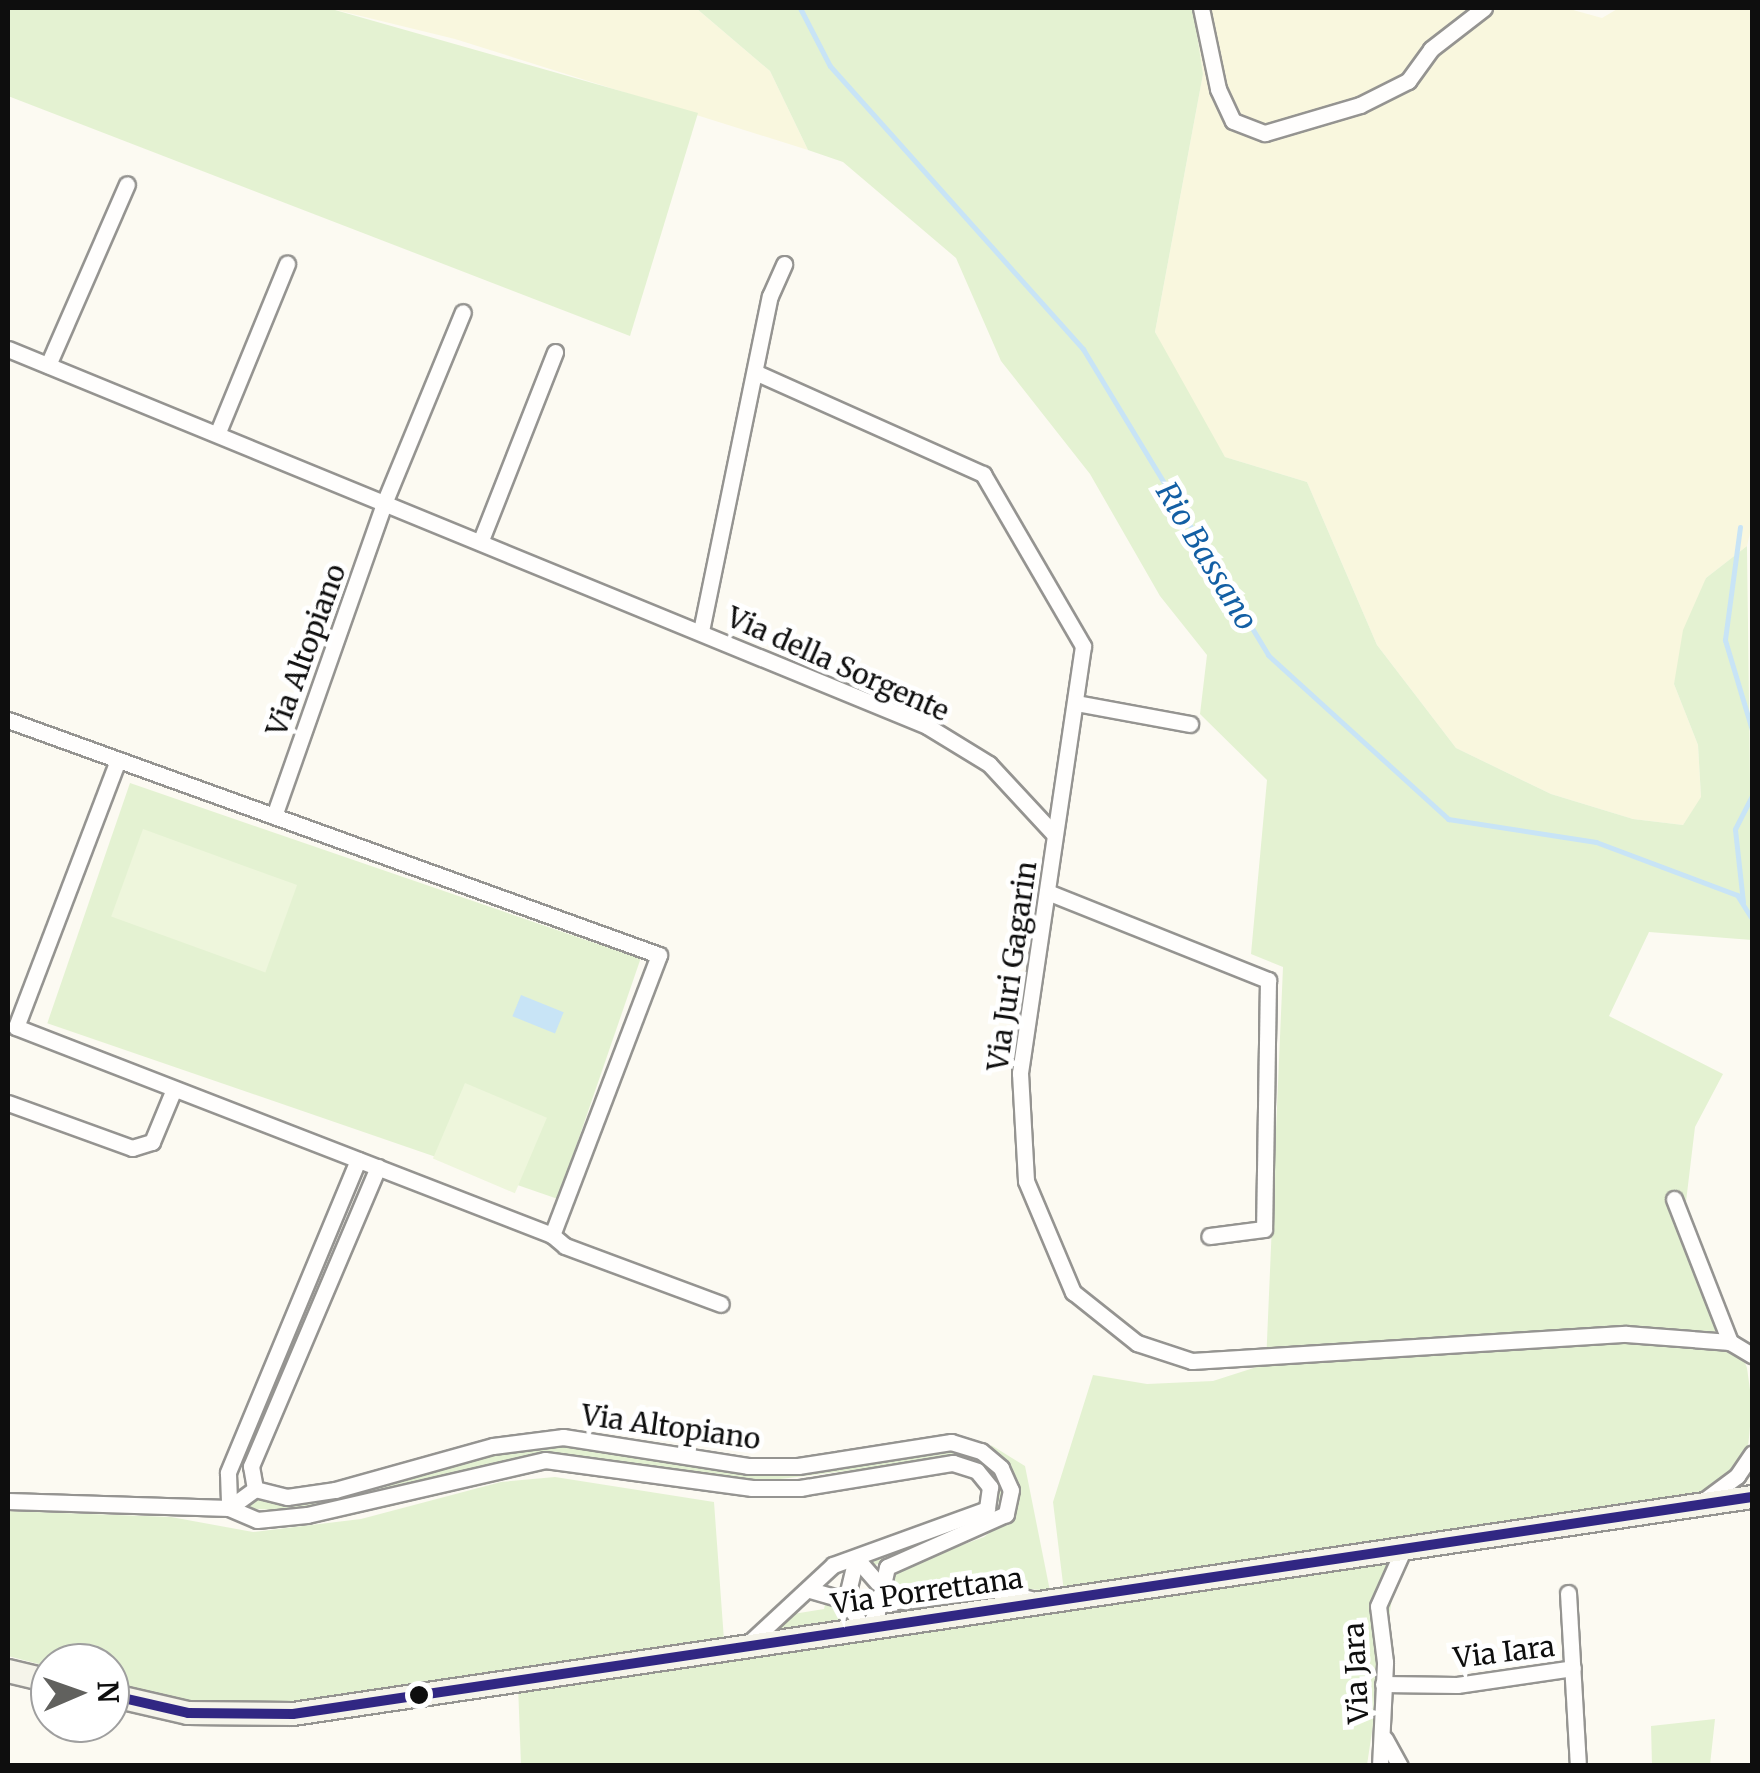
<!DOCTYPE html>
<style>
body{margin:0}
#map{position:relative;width:1760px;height:1773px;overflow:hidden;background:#fcfaf2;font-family:Merriweather,serif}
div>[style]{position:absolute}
.farmland>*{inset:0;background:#f9f7de}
.green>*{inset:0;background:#e4f2d2;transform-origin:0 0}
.pitch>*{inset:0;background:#eef6dc;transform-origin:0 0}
.water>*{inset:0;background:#c8e4f6;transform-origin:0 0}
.stream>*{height:5px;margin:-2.5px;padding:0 2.5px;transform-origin:2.5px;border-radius:2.5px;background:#c8e4f6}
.roads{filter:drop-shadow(2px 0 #959491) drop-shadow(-2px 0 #959491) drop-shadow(0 2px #959491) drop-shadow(0 -2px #959491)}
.minor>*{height:15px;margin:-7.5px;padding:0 7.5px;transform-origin:7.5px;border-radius:7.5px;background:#fffefd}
.secondary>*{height:22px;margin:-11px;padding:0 11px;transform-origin:11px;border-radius:11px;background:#f5f4ea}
.bus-1>*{height:10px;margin:-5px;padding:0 5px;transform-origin:5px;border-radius:5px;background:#312783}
.dots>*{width:28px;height:28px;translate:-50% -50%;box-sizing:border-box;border:5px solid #fff;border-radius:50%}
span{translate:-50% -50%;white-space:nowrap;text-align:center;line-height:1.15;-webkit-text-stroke:10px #fff;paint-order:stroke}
.street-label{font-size:28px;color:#0e0e0e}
.water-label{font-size:30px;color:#135fa4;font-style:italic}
.frame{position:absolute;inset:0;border:10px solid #0e0e0e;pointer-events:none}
.north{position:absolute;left:30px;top:1643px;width:100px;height:100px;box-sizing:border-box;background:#fff;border:2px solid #9f9f9f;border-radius:50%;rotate:88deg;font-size:28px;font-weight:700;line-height:40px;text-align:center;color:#0e0e0e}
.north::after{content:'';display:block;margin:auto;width:35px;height:45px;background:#61615e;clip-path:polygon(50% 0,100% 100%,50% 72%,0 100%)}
</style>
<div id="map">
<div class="farmland">
<div style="clip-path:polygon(328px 8px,696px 8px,770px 71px,808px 150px,455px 39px)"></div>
<div style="clip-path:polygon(1193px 8px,1566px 8px,1602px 18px,1619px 8px,1752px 8px,1752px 524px,1747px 546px,1706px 578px,1674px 684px,1698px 745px,1701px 798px,1683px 825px,1633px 819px,1551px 794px,1456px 748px,1377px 645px,1307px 482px,1225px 457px,1187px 395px,1155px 332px,1203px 74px)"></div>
</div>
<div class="green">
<div style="clip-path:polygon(8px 8px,328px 8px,698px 113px,630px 336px,8px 96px)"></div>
<div style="clip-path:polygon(696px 8px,1193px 8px,1203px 74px,1155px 332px,1225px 457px,1307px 482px,1377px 645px,1456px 748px,1551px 794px,1633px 819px,1683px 825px,1701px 797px,1698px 745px,1674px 684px,1683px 630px,1706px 578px,1747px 546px,1752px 940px,1649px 932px,1609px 1016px,1723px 1074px,1695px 1127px,1685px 1210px,1747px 1368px,1752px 1404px,1747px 1459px,1713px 1500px,1399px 1552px,1367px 1765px,521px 1765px,518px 1685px,270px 1717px,110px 1683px,110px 1663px,50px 1667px,8px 1656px,8px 1511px,171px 1517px,253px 1532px,361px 1519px,501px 1482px,555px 1477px,714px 1502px,725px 1654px,1066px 1608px,1053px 1502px,1093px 1375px,1147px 1384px,1213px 1381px,1266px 1364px,1283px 967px,1251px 954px,1267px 780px,1200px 714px,1207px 655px,1160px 596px,1090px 474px,1001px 361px,956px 258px,843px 162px,808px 150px,770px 71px)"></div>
<div style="left:130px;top:783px;width:540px;height:254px;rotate:19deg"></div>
<div style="clip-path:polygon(552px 1443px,788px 1472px,953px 1448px,989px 1465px,1005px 1499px,1001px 1515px,873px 1566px,869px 1560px,988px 1517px,999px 1505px,997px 1490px,960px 1457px,756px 1482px,612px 1461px,531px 1456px,312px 1512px,243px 1508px,256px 1500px,341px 1497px,505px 1450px)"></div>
<div style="clip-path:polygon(991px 1445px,1025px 1466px,1050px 1591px,979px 1584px,891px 1592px,892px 1571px,984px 1537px,1013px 1514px)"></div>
<div style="clip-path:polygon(826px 1600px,838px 1605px,846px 1622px,767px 1635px,793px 1614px,824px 1609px)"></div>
<div style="clip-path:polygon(1715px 1719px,1710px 1765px,1652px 1765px,1651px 1726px)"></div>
</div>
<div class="pitch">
<div style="left:143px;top:829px;width:164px;height:93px;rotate:20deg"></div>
<div style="left:465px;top:1083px;width:89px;height:82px;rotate:23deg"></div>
</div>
<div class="water">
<div style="left:521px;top:995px;width:46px;height:23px;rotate:22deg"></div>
</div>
<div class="stream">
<div style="left:800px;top:8px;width:65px;rotate:62.7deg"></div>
<div style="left:830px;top:66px;width:380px;rotate:48.2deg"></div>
<div style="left:1083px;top:349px;width:358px;rotate:58.8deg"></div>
<div style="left:1268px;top:655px;width:244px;rotate:42.3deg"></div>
<div style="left:1448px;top:819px;width:150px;rotate:8.8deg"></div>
<div style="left:1596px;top:842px;width:151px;rotate:20.6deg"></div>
<div style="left:1737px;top:895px;width:26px;rotate:58deg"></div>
<div style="left:1740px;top:527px;width:114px;rotate:97.6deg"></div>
<div style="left:1725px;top:640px;width:94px;rotate:73.3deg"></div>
<div style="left:1743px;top:902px;width:73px;rotate:-96.3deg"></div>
<div style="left:1735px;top:829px;width:38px;rotate:-63deg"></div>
</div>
<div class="roads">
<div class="minor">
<div style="left:1201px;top:8px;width:83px;rotate:78.1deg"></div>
<div style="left:1218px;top:89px;width:35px;rotate:65deg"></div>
<div style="left:1233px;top:121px;width:34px;rotate:21deg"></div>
<div style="left:1265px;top:133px;width:99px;rotate:-16.4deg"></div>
<div style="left:1360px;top:105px;width:54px;rotate:-26.6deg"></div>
<div style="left:1408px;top:81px;width:39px;rotate:-54deg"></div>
<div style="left:1431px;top:49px;width:67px;rotate:-37.7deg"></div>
<div style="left:8px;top:349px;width:993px;rotate:22.3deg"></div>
<div style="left:927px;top:726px;width:73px;rotate:31.5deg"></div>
<div style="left:989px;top:764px;width:94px;rotate:47.2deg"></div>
<div style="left:48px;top:365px;width:197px;rotate:-66.4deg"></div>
<div style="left:757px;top:373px;width:248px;rotate:24.1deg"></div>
<div style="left:983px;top:474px;width:199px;rotate:59.8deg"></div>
<div style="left:1083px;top:646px;width:432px;rotate:98.4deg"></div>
<div style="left:1020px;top:1073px;width:108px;rotate:86.8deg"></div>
<div style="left:1026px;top:1181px;width:121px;rotate:67.1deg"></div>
<div style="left:1073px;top:1292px;width:82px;rotate:38.6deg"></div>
<div style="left:1137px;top:1343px;width:58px;rotate:18.1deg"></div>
<div style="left:1192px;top:1361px;width:435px;rotate:-3.6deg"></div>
<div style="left:1626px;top:1334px;width:104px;rotate:4.4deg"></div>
<div style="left:1730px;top:1342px;width:26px;rotate:31deg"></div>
<div style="left:218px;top:432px;width:182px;rotate:-67.7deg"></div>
<div style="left:481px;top:540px;width:202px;rotate:-68.5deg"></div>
<div style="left:701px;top:631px;width:342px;rotate:-78.4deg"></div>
<div style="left:770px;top:296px;width:35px;rotate:-66deg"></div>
<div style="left:1076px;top:703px;width:116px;rotate:10.4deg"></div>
<div style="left:8px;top:720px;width:692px;rotate:19.85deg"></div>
<div style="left:659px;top:955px;width:300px;rotate:110.9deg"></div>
<div style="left:552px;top:1235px;width:575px;rotate:-158.79deg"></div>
<div style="left:16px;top:1027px;width:286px;rotate:-69.1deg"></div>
<div style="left:274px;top:816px;width:334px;rotate:-70.6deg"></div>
<div style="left:385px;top:501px;width:204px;rotate:-67.6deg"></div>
<div style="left:1050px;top:893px;width:235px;rotate:21.8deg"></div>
<div style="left:1268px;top:980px;width:249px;rotate:90.9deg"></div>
<div style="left:1264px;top:1229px;width:55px;rotate:172.7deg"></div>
<div style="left:8px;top:1103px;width:132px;rotate:19.9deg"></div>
<div style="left:132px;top:1148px;width:21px;rotate:-17deg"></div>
<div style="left:152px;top:1142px;width:57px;rotate:-67.5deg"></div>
<div style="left:358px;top:1160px;width:339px;rotate:112.6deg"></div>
<div style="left:228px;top:1473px;width:35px;rotate:88deg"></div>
<div style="left:229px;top:1508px;width:30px;rotate:23deg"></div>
<div style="left:257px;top:1520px;width:50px;rotate:-5.7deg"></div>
<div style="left:307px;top:1515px;width:244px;rotate:-13deg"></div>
<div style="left:545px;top:1460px;width:209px;rotate:7.7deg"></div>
<div style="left:752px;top:1488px;width:48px"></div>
<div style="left:800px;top:1488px;width:155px;rotate:-9.3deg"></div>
<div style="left:953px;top:1463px;width:25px;rotate:18deg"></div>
<div style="left:977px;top:1471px;width:21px;rotate:51deg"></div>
<div style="left:990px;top:1487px;width:22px;rotate:98deg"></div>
<div style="left:987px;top:1509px;width:164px;rotate:160deg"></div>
<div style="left:833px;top:1565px;width:116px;rotate:137.1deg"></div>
<div style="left:378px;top:1167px;width:325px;rotate:113deg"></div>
<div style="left:251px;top:1466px;width:23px;rotate:80deg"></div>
<div style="left:255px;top:1489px;width:33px;rotate:14deg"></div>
<div style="left:287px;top:1497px;width:49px;rotate:-8.3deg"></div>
<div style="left:335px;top:1490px;width:164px;rotate:-15.6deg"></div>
<div style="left:493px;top:1446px;width:71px;rotate:-7.3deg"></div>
<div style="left:563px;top:1437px;width:187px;rotate:8.9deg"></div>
<div style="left:748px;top:1466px;width:50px"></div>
<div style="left:798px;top:1466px;width:155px;rotate:-8.9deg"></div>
<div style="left:951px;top:1442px;width:31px;rotate:17deg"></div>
<div style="left:981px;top:1451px;width:26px;rotate:40deg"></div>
<div style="left:1001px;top:1468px;width:24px;rotate:66deg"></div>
<div style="left:1011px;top:1490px;width:25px;rotate:102deg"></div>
<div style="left:1006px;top:1514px;width:130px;rotate:156deg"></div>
<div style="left:887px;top:1567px;width:46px;rotate:102.5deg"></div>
<div style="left:877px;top:1612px;width:22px;rotate:122deg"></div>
<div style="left:865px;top:1631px;width:36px;rotate:-122deg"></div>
<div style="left:846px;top:1600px;width:43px;rotate:-76.6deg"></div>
<div style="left:856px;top:1558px;width:33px;rotate:49deg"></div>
<div style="left:1674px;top:1199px;width:154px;rotate:68.6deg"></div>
<div style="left:552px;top:1235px;width:17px;rotate:40deg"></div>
<div style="left:565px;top:1246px;width:166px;rotate:20.4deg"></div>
<div style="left:8px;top:1501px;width:221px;rotate:1.8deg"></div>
<div style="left:229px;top:1508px;width:32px;rotate:-36deg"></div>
<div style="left:1702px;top:1502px;width:44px;rotate:-36.6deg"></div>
<div style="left:1737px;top:1476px;width:27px;rotate:-56deg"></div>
<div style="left:810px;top:1590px;width:37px;rotate:16deg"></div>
<div style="left:1568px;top:1593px;width:173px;rotate:86.7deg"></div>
<div style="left:880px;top:1595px;width:17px;rotate:21deg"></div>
<div style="left:896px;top:1601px;width:101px;rotate:-6.3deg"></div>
<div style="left:996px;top:1590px;width:40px;rotate:14.4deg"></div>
<div style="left:1383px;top:1684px;width:74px;rotate:0.8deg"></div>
<div style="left:1457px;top:1685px;width:117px;rotate:-8.3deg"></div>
<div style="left:1385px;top:1739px;width:31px;rotate:61deg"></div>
<div style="left:1380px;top:1766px;width:104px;rotate:-87.2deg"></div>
<div style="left:1385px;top:1662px;width:56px;rotate:-97.1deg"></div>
<div style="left:1378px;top:1606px;width:61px;rotate:-65.9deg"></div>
</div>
<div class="secondary">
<div style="left:8px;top:1671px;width:43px;rotate:13.4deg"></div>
<div style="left:110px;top:1695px;width:80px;rotate:13deg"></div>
<div style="left:188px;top:1713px;width:105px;rotate:0.5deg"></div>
<div style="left:293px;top:1714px;width:1475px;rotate:-8.46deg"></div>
</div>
</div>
<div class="bus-1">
<div style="left:110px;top:1695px;width:80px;rotate:13deg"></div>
<div style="left:188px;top:1713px;width:105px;rotate:0.5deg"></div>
<div style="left:293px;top:1714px;width:1475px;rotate:-8.46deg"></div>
</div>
<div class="dots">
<div style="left:419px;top:1695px;background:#0e0e0e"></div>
</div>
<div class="street-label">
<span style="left:306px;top:650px;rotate:-70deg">Via Altopiano</span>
<span style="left:838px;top:664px;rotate:24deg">Via della Sorgente</span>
<span style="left:1012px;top:966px;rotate:-82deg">Via Juri Gagarin</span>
<span style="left:671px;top:1427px;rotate:8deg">Via Altopiano</span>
<span style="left:927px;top:1591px;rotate:-8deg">Via Porrettana</span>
<span style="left:1504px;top:1652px;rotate:-7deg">Via Iara</span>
<span style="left:1356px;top:1673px;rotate:-93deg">Via Jara</span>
</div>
<div class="water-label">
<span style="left:1207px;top:556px;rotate:59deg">Rio Bassano</span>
</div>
<div class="frame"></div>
<div class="north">N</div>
</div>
